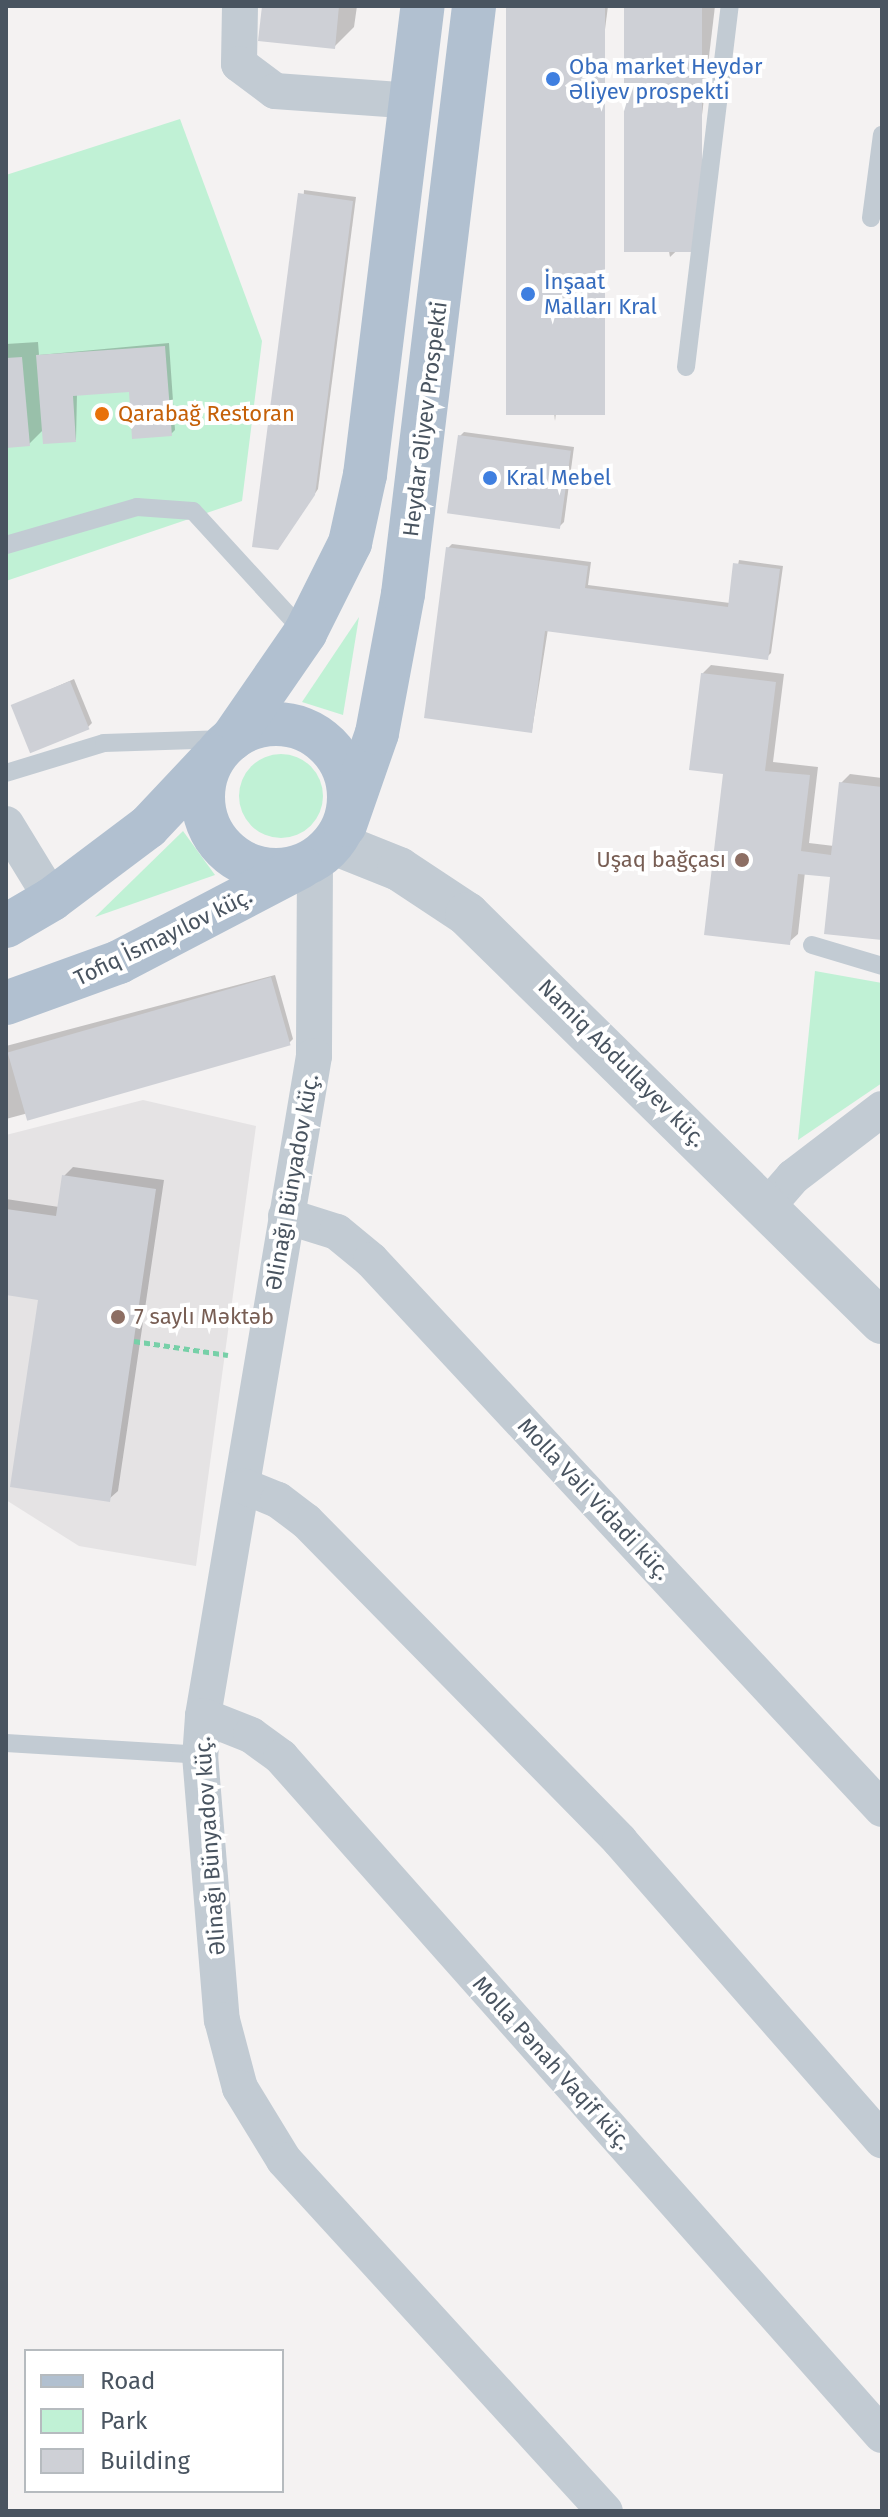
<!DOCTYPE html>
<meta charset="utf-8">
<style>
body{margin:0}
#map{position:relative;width:888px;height:2517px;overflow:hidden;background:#f4f2f2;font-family:"Fira Sans",sans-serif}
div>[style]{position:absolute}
.education>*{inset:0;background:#e5e3e4}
.green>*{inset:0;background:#c0f1d5}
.round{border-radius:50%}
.shadow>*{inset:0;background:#0003}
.building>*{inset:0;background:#ced0d6;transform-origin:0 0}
.path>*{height:5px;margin-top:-2.5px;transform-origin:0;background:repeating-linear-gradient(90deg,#77d0a8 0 6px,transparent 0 10px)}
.service>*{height:18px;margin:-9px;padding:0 9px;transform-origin:9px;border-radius:9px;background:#c2cbd3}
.minor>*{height:36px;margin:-18px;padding:0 18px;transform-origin:18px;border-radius:18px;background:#c2cbd3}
.tertiary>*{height:44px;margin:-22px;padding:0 22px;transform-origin:22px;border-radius:22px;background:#c2cbd3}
.primary>*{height:44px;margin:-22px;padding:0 22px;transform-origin:22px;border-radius:22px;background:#b1c0d0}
.primary>.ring{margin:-22px;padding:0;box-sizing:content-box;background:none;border:44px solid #b1c0d0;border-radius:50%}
.dots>*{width:22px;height:22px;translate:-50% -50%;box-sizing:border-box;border:4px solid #fff;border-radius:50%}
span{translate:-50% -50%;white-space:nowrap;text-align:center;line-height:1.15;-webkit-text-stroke:8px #fff;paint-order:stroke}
.shop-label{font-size:22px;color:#366cbe}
.left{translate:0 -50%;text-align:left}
.food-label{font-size:22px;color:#c56008}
.street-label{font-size:22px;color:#495460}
.education-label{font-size:22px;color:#785e54}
.right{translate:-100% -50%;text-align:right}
.frame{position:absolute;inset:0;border:8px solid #495460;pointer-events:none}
.legend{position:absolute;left:24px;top:2349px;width:260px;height:144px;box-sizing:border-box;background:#fff;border:2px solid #b6bbbf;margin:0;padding:10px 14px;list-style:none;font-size:24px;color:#495460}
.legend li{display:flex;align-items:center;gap:16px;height:40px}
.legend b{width:40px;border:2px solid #b6bbbf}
</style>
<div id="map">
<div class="education">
<div style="clip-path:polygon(143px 1100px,256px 1126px,196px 1566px,79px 1546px,6px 1500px,6px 1135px)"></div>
</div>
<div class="green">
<div style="clip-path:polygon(180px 119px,262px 341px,242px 501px,6px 581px,6px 175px)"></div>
<div style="clip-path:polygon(359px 617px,343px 715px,302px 702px)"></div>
<div class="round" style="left:239px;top:754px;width:84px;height:84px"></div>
<div style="clip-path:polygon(183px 831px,215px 875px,95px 917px)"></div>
<div style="clip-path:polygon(815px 971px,882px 983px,882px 1083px,798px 1140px)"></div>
</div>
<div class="shadow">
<div style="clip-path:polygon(264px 6px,357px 6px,354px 27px,334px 47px)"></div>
<div style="clip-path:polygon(508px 6px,608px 6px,555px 421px)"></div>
<div style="clip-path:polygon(626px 6px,715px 6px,687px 241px,670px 257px)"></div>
<div style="clip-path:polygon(304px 190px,356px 197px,318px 489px,282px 543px)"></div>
<div style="clip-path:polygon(38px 342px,39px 355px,169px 343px,175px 430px,171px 434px,131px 390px,77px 394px,76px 440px,44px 429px,29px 444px,6px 446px,6px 344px)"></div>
<div style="clip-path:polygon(464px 432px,574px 447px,564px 522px,560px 526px,460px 436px)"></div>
<div style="clip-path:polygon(452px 544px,591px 562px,588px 585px,730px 603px,739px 560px,783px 566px,771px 653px,767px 657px,548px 629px,532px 730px,448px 548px)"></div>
<div style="clip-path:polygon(711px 665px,784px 674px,773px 762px,818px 767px,809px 843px,834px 846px,841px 783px,850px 774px,882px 778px,882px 938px,832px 876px,805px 872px,798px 934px,789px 942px,725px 772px,702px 674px)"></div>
<div style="clip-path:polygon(74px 679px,92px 723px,88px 727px,13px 706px)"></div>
<div style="clip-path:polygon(275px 975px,293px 1039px,289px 1043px,6px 1119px,6px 1046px)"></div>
<div style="clip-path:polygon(73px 1167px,164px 1180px,118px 1491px,109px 1499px,40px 1298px,6px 1293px,6px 1199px,59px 1207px,64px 1176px)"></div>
</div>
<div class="building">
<div style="clip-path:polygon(262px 6px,339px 6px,335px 49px,258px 41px)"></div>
<div style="left:506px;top:6px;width:99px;height:409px"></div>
<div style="left:624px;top:6px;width:78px;height:246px"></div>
<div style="clip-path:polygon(298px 193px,353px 201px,315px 495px,278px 550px,252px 547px)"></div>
<div style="clip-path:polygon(165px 346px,172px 436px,132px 439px,129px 392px,73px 396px,76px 442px,43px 444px,36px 355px)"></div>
<div style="clip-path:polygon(22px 357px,30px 446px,6px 448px,6px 358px)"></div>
<div style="left:458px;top:435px;width:114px;height:79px;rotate:8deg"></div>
<div style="clip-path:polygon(446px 547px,588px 566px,585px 588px,728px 607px,733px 563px,780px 569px,768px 660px,545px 631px,532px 733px,424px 718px)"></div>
<div style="clip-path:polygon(701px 673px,776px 682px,765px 771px,810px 775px,801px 851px,831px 855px,839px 782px,882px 787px,882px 940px,824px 934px,830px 877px,798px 874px,790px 945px,704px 935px,723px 774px,689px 770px)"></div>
<div style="left:70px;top:681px;width:52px;height:64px;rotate:68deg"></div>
<div style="left:271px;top:977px;width:71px;height:274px;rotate:74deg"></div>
<div style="clip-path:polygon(62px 1175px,156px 1189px,110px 1502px,10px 1487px,38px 1300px,6px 1295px,6px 1209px,56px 1216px)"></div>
</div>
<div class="path">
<div style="left:134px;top:1341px;width:95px;rotate:8.5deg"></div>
</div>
<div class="service">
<div style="left:871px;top:218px;width:84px;rotate:-82.5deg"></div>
<div style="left:686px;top:367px;width:364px;rotate:-83.1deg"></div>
<div style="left:6px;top:545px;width:136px;rotate:-16.2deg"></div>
<div style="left:137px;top:507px;width:56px;rotate:4.1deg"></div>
<div style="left:193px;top:511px;width:163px;rotate:47.5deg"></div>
<div style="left:6px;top:773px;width:102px;rotate:-17deg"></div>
<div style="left:104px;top:743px;width:122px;rotate:-1.9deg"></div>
<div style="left:812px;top:945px;width:73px;rotate:16.7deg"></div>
<div style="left:6px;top:1743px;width:194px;rotate:3.5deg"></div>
</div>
<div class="minor">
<div style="left:240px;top:6px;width:58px;rotate:91deg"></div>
<div style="left:239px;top:64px;width:45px;rotate:36.9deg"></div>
<div style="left:275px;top:91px;width:138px;rotate:4.1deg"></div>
<div style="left:6px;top:824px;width:88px;rotate:58.5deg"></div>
<div style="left:315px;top:859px;width:197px;rotate:90.3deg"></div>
<div style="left:314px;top:1056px;width:669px;rotate:99.55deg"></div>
<div style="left:203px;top:1716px;width:39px;rotate:94deg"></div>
<div style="left:200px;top:1755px;width:266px;rotate:85.3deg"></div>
<div style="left:222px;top:2020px;width:70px;rotate:75.2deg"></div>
<div style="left:240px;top:2088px;width:84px;rotate:58.6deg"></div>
<div style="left:284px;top:2160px;width:476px;rotate:47.6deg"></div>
<div style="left:767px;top:1207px;width:40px;rotate:-49deg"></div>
<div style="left:793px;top:1177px;width:112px;rotate:-37.4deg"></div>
<div style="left:286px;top:1216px;width:53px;rotate:17.4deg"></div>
<div style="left:337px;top:1232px;width:44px;rotate:39.5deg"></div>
<div style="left:371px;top:1260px;width:750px;rotate:47.05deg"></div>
<div style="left:243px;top:1486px;width:38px;rotate:22deg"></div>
<div style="left:278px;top:1500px;width:35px;rotate:37deg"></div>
<div style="left:306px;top:1521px;width:448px;rotate:45.5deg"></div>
<div style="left:620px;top:1841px;width:398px;rotate:48.8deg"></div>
<div style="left:203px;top:1716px;width:52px;rotate:21.6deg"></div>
<div style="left:251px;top:1735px;width:37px;rotate:36deg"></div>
<div style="left:281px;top:1757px;width:906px;rotate:48.45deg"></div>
</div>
<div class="tertiary">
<div style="left:334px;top:843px;width:70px;rotate:21.8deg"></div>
<div style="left:399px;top:869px;width:82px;rotate:33.5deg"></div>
<div style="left:467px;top:914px;width:582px;rotate:44.51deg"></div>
</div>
<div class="primary">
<div class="ring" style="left:203px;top:724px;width:102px;height:102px"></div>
<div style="left:232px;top:739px;width:129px;rotate:-55.4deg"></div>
<div style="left:305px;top:633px;width:101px;rotate:-63.4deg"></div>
<div style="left:350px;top:543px;width:70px;rotate:-77.6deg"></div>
<div style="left:365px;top:475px;width:473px;rotate:-83deg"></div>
<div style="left:345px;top:825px;width:97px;rotate:-70.8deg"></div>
<div style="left:377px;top:733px;width:141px;rotate:-79.4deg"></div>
<div style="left:403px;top:594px;width:592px;rotate:-83.11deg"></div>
<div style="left:6px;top:926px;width:53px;rotate:-30.4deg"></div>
<div style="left:52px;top:899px;width:120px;rotate:-36.9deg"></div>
<div style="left:148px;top:827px;width:96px;rotate:-46.7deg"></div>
<div style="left:6px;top:1003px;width:120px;rotate:-19.9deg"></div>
<div style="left:119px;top:962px;width:205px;rotate:-27.6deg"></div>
</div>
<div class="dots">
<div style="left:553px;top:79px;background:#3f7fe0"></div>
<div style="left:528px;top:294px;background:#3f7fe0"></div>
<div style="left:102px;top:414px;background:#e8710a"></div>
<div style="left:490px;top:478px;background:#3f7fe0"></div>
<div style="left:742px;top:860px;background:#8d6e63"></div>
<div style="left:118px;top:1317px;background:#8d6e63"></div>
</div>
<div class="shop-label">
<span class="left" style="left:569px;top:79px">Oba market Heydər<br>Əliyev prospekti</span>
<span class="left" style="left:544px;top:294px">İnşaat<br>Malları Kral</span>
<span class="left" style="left:506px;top:478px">Kral Mebel</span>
</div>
<div class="food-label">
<span class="left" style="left:118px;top:414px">Qarabağ Restoran</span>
</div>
<div class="street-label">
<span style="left:425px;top:419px;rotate:-83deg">Heydar Əliyev Prospekti</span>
<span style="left:163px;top:937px;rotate:-26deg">Tofiq İsmayılov küç.</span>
<span style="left:622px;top:1063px;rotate:45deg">Namiq Abdullayev küç.</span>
<span style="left:292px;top:1182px;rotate:-80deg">Əlinağı Bünyadov küç.</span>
<span style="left:594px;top:1499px;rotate:47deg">Molla Vəli Vidadi küç.</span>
<span style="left:210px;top:1846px;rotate:-94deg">Əlinağı Bünyadov küç.</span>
<span style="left:552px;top:2063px;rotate:48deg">Molla Pənah Vaqif küç.</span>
</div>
<div class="education-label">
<span class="right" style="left:726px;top:860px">Uşaq bağçası</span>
<span class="left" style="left:134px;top:1317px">7 saylı Məktəb</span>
</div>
<div class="frame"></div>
<ul class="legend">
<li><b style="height:10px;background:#b1c0d0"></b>Road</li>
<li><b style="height:22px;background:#c0f1d5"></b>Park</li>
<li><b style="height:22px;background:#ced0d6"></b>Building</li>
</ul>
</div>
